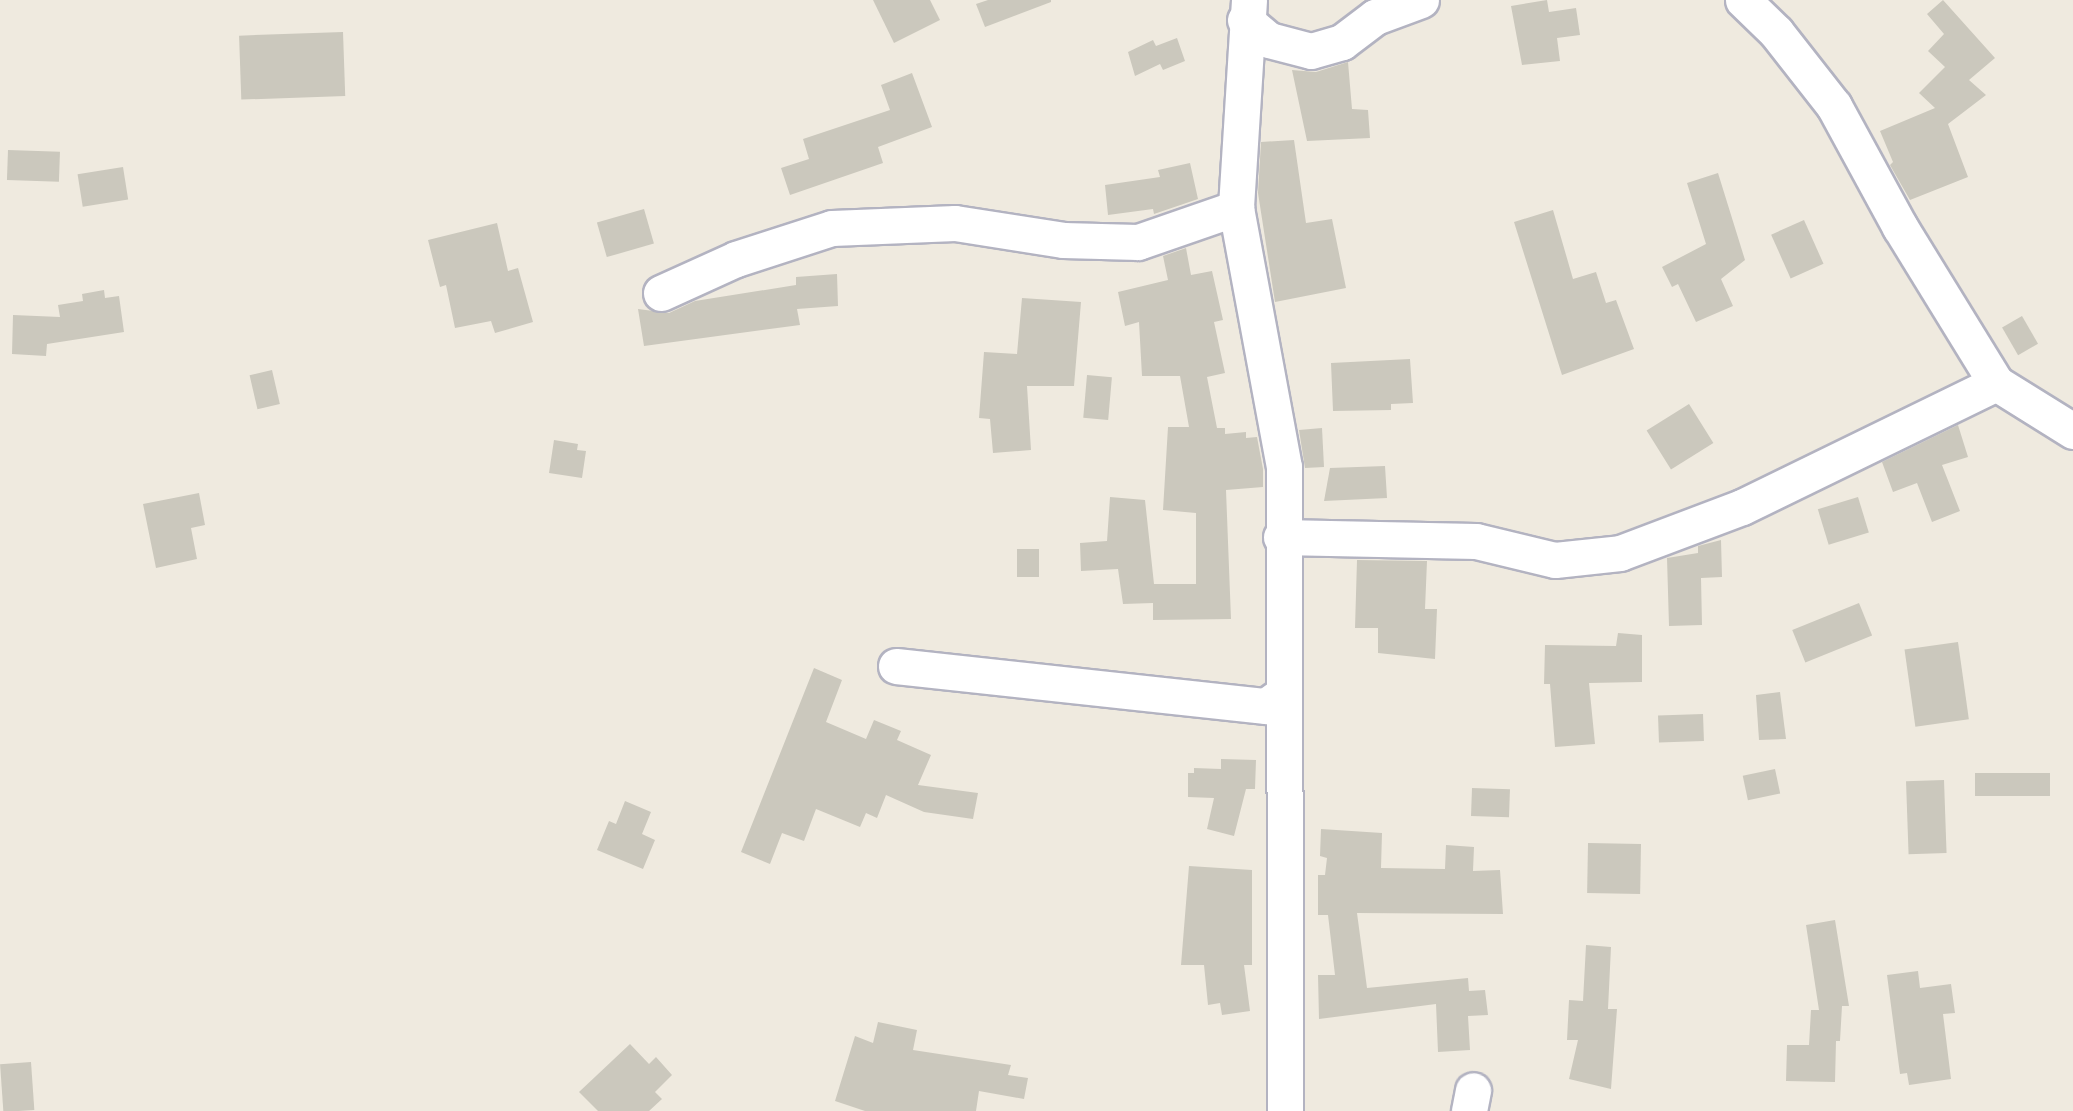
<!DOCTYPE html>
<style>
body{margin:0}
#map{position:relative;width:2073px;height:1111px;overflow:hidden;background:#efeadf;font-family:Quicksand,sans-serif}
div>[style]{position:absolute}
.building>*{inset:0;background:#cbc8bd;transform-origin:0 0}
.roads{filter:drop-shadow(2px 0 #b3b3c1) drop-shadow(-2px 0 #b3b3c1) drop-shadow(0 2px #b3b3c1) drop-shadow(0 -2px #b3b3c1)}
.minor>*{height:35px;margin:-17.5px;padding:0 17.5px;transform-origin:17.5px;border-radius:17.5px;background:#fff}
span{translate:-50% -50%;white-space:nowrap;text-align:center;line-height:1.15;-webkit-text-stroke:9px #fff;paint-order:stroke}
</style>
<div id="map">
<div class="building">
<div style="clip-path:polygon(873px 0,930px 0,940px 20px,894px 43px)"></div>
<div style="clip-path:polygon(988px 0,1051px 0,1051px 2px,985px 27px,976px 4px)"></div>
<div style="clip-path:polygon(1547px 0,1549px 12px,1576px 8px,1580px 35px,1557px 38px,1560px 61px,1522px 65px,1511px 6px)"></div>
<div style="clip-path:polygon(1943px 0,1995px 58px,1969px 80px,1986px 95px,1948px 124px,1968px 177px,1910px 200px,1890px 165px,1893px 162px,1880px 131px,1935px 108px,1919px 93px,1945px 67px,1928px 51px,1944px 34px,1927px 14px)"></div>
<div style="left:343px;top:32px;width:64px;height:104px;rotate:88deg"></div>
<div style="clip-path:polygon(1177px 38px,1185px 61px,1163px 70px,1160px 64px,1135px 76px,1128px 52px,1153px 40px,1156px 46px)"></div>
<div style="clip-path:polygon(1348px 62px,1352px 109px,1368px 110px,1370px 138px,1307px 141px,1292px 70px,1316px 72px)"></div>
<div style="clip-path:polygon(912px 73px,932px 127px,878px 147px,883px 163px,790px 195px,781px 168px,809px 159px,803px 139px,890px 110px,881px 85px)"></div>
<div style="clip-path:polygon(1294px 140px,1306px 223px,1332px 219px,1346px 288px,1275px 302px,1258px 193px,1261px 142px)"></div>
<div style="left:8px;top:150px;width:52px;height:30px;rotate:2deg"></div>
<div style="clip-path:polygon(1190px 163px,1198px 199px,1154px 214px,1153px 209px,1108px 215px,1105px 185px,1160px 177px,1158px 170px)"></div>
<div style="left:123px;top:167px;width:33px;height:46px;rotate:81deg"></div>
<div style="clip-path:polygon(1718px 173px,1745px 260px,1721px 279px,1733px 306px,1696px 322px,1678px 284px,1672px 287px,1662px 267px,1706px 244px,1687px 183px)"></div>
<div style="left:644px;top:209px;width:36px;height:49px;rotate:74deg"></div>
<div style="clip-path:polygon(1553px 210px,1573px 279px,1596px 272px,1606px 303px,1616px 300px,1634px 349px,1562px 375px,1514px 222px)"></div>
<div style="left:1804px;top:220px;width:48px;height:36px;rotate:66deg"></div>
<div style="clip-path:polygon(497px 223px,508px 271px,518px 268px,533px 322px,495px 333px,491px 321px,455px 328px,446px 285px,440px 287px,428px 240px)"></div>
<div style="clip-path:polygon(1186px 248px,1191px 275px,1212px 271px,1223px 320px,1214px 322px,1225px 373px,1207px 377px,1217px 428px,1225px 428px,1225px 434px,1246px 432px,1246px 438px,1257px 437px,1263px 469px,1263px 487px,1226px 490px,1231px 619px,1153px 620px,1153px 603px,1123px 604px,1118px 569px,1081px 571px,1080px 543px,1107px 541px,1110px 497px,1145px 500px,1154px 584px,1196px 584px,1196px 513px,1163px 510px,1168px 427px,1189px 427px,1180px 376px,1142px 376px,1139px 322px,1125px 326px,1118px 292px,1168px 280px,1163px 256px)"></div>
<div style="clip-path:polygon(837px 274px,838px 306px,797px 309px,800px 325px,644px 346px,638px 309px,669px 313px,695px 301px,796px 285px,796px 277px)"></div>
<div style="clip-path:polygon(104px 290px,105px 298px,119px 296px,124px 332px,47px 344px,46px 356px,12px 354px,13px 315px,60px 317px,58px 305px,83px 301px,82px 294px)"></div>
<div style="clip-path:polygon(1022px 298px,1081px 302px,1074px 386px,1027px 386px,1031px 450px,993px 453px,990px 419px,979px 418px,984px 352px,1017px 354px)"></div>
<div style="left:2022px;top:316px;width:32px;height:23px;rotate:60deg"></div>
<div style="clip-path:polygon(1410px 359px,1413px 403px,1391px 404px,1391px 410px,1333px 411px,1331px 363px)"></div>
<div style="left:272px;top:370px;width:35px;height:23px;rotate:77deg"></div>
<div style="left:1087px;top:375px;width:25px;height:43px;rotate:5deg"></div>
<div style="left:1689px;top:404px;width:46px;height:50px;rotate:58deg"></div>
<div style="clip-path:polygon(1958px 425px,1968px 457px,1942px 465px,1960px 511px,1932px 522px,1917px 483px,1893px 492px,1882px 462px)"></div>
<div style="clip-path:polygon(1322px 428px,1324px 467px,1305px 468px,1299px 430px)"></div>
<div style="clip-path:polygon(554px 440px,578px 444px,577px 450px,586px 451px,582px 478px,549px 473px)"></div>
<div style="clip-path:polygon(1385px 466px,1387px 498px,1324px 501px,1330px 468px)"></div>
<div style="clip-path:polygon(199px 493px,205px 525px,191px 528px,197px 559px,156px 568px,143px 504px)"></div>
<div style="left:1858px;top:497px;width:37px;height:42px;rotate:73deg"></div>
<div style="clip-path:polygon(1721px 540px,1722px 577px,1701px 578px,1702px 625px,1669px 626px,1667px 558px,1698px 553px,1698px 546px)"></div>
<div style="left:1017px;top:549px;width:22px;height:28px"></div>
<div style="clip-path:polygon(1357px 560px,1427px 561px,1425px 609px,1437px 609px,1435px 659px,1378px 653px,1378px 628px,1355px 628px)"></div>
<div style="left:1859px;top:603px;width:35px;height:72px;rotate:68deg"></div>
<div style="clip-path:polygon(1618px 633px,1642px 635px,1642px 682px,1589px 683px,1595px 744px,1555px 747px,1550px 684px,1544px 684px,1545px 645px,1616px 646px)"></div>
<div style="left:1958px;top:642px;width:78px;height:54px;rotate:82deg"></div>
<div style="clip-path:polygon(814px 668px,842px 680px,826px 722px,866px 739px,874px 720px,901px 731px,897px 740px,931px 755px,918px 785px,978px 793px,973px 819px,924px 812px,886px 795px,877px 818px,866px 813px,860px 827px,816px 809px,804px 841px,782px 833px,770px 864px,741px 852px)"></div>
<div style="clip-path:polygon(1780px 692px,1786px 739px,1759px 740px,1756px 695px)"></div>
<div style="left:1703px;top:714px;width:27px;height:45px;rotate:88deg"></div>
<div style="clip-path:polygon(1221px 759px,1256px 760px,1255px 789px,1246px 789px,1234px 836px,1207px 829px,1214px 798px,1188px 797px,1188px 773px,1194px 773px,1194px 768px,1221px 769px)"></div>
<div style="left:1775px;top:769px;width:25px;height:33px;rotate:78deg"></div>
<div style="left:2050px;top:773px;width:23px;height:75px;rotate:90deg"></div>
<div style="left:1944px;top:780px;width:73px;height:38px;rotate:88deg"></div>
<div style="left:1472px;top:788px;width:38px;height:28px;rotate:2deg"></div>
<div style="clip-path:polygon(625px 801px,651px 812px,642px 834px,655px 840px,643px 869px,597px 850px,609px 821px,616px 824px)"></div>
<div style="clip-path:polygon(1321px 829px,1382px 833px,1381px 868px,1445px 869px,1446px 845px,1474px 847px,1473px 871px,1500px 870px,1503px 914px,1357px 913px,1367px 988px,1468px 978px,1469px 991px,1485px 990px,1488px 1015px,1468px 1016px,1470px 1050px,1438px 1052px,1436px 1004px,1319px 1019px,1318px 975px,1335px 975px,1328px 915px,1318px 915px,1318px 875px,1325px 875px,1327px 858px,1320px 856px)"></div>
<div style="left:1588px;top:843px;width:53px;height:50px;rotate:1deg"></div>
<div style="clip-path:polygon(1189px 866px,1252px 870px,1252px 965px,1244px 965px,1250px 1011px,1222px 1015px,1220px 1003px,1208px 1005px,1204px 965px,1181px 965px)"></div>
<div style="clip-path:polygon(1835px 920px,1849px 1006px,1842px 1006px,1840px 1041px,1836px 1041px,1835px 1082px,1786px 1081px,1787px 1045px,1809px 1045px,1811px 1010px,1819px 1010px,1806px 925px)"></div>
<div style="clip-path:polygon(1586px 945px,1611px 947px,1608px 1009px,1617px 1009px,1611px 1089px,1569px 1079px,1578px 1040px,1567px 1040px,1569px 1000px,1583px 1001px)"></div>
<div style="clip-path:polygon(1918px 971px,1920px 988px,1951px 984px,1955px 1013px,1943px 1014px,1951px 1079px,1909px 1085px,1907px 1073px,1900px 1074px,1887px 975px)"></div>
<div style="clip-path:polygon(878px 1022px,917px 1030px,913px 1050px,1011px 1065px,1008px 1075px,1028px 1078px,1024px 1099px,979px 1091px,976px 1111px,865px 1111px,835px 1101px,855px 1036px,873px 1043px)"></div>
<div style="clip-path:polygon(630px 1044px,649px 1064px,656px 1057px,672px 1075px,655px 1092px,662px 1099px,649px 1111px,598px 1111px,579px 1092px)"></div>
<div style="left:31px;top:1062px;width:48px;height:31px;rotate:86deg"></div>
</div>
<div class="roads">
<div class="minor">
<div style="left:1249px;top:0;width:208px;rotate:93.6deg"></div>
<div style="left:1236px;top:208px;width:263px;rotate:79.5deg"></div>
<div style="left:1284px;top:467px;width:644px;rotate:89.91deg"></div>
<div style="left:1743px;top:0;width:46px;rotate:44.1deg"></div>
<div style="left:1776px;top:32px;width:94px;rotate:51.9deg"></div>
<div style="left:1834px;top:106px;width:138px;rotate:61.4deg"></div>
<div style="left:1900px;top:227px;width:183px;rotate:58.4deg"></div>
<div style="left:1245px;top:20px;width:31px;rotate:40deg"></div>
<div style="left:1269px;top:40px;width:43px;rotate:14.7deg"></div>
<div style="left:1311px;top:51px;width:32px;rotate:-16deg"></div>
<div style="left:1342px;top:42px;width:41px;rotate:-37.1deg"></div>
<div style="left:1375px;top:17px;width:49px;rotate:-20.3deg"></div>
<div style="left:661px;top:293px;width:82px;rotate:-24.4deg"></div>
<div style="left:736px;top:259px;width:101px;rotate:-17.9deg"></div>
<div style="left:832px;top:228px;width:123px;rotate:-2.3deg"></div>
<div style="left:955px;top:223px;width:109px;rotate:8.9deg"></div>
<div style="left:1063px;top:240px;width:75px;rotate:1.5deg"></div>
<div style="left:1138px;top:242px;width:104px;rotate:-19.1deg"></div>
<div style="left:1281px;top:537px;width:195px;rotate:1.2deg"></div>
<div style="left:1476px;top:541px;width:81px;rotate:13.5deg"></div>
<div style="left:1555px;top:560px;width:65px;rotate:-6.1deg"></div>
<div style="left:1620px;top:553px;width:130px;rotate:-20.7deg"></div>
<div style="left:1742px;top:507px;width:283px;rotate:-26deg"></div>
<div style="left:1996px;top:383px;width:91px;rotate:31.9deg"></div>
<div style="left:896px;top:666px;width:372px;rotate:6.2deg"></div>
<div style="left:1266px;top:706px;width:22px;rotate:-36deg"></div>
<div style="left:1469px;top:1111px;width:21px;rotate:-79deg"></div>
</div>
</div>
</div>
